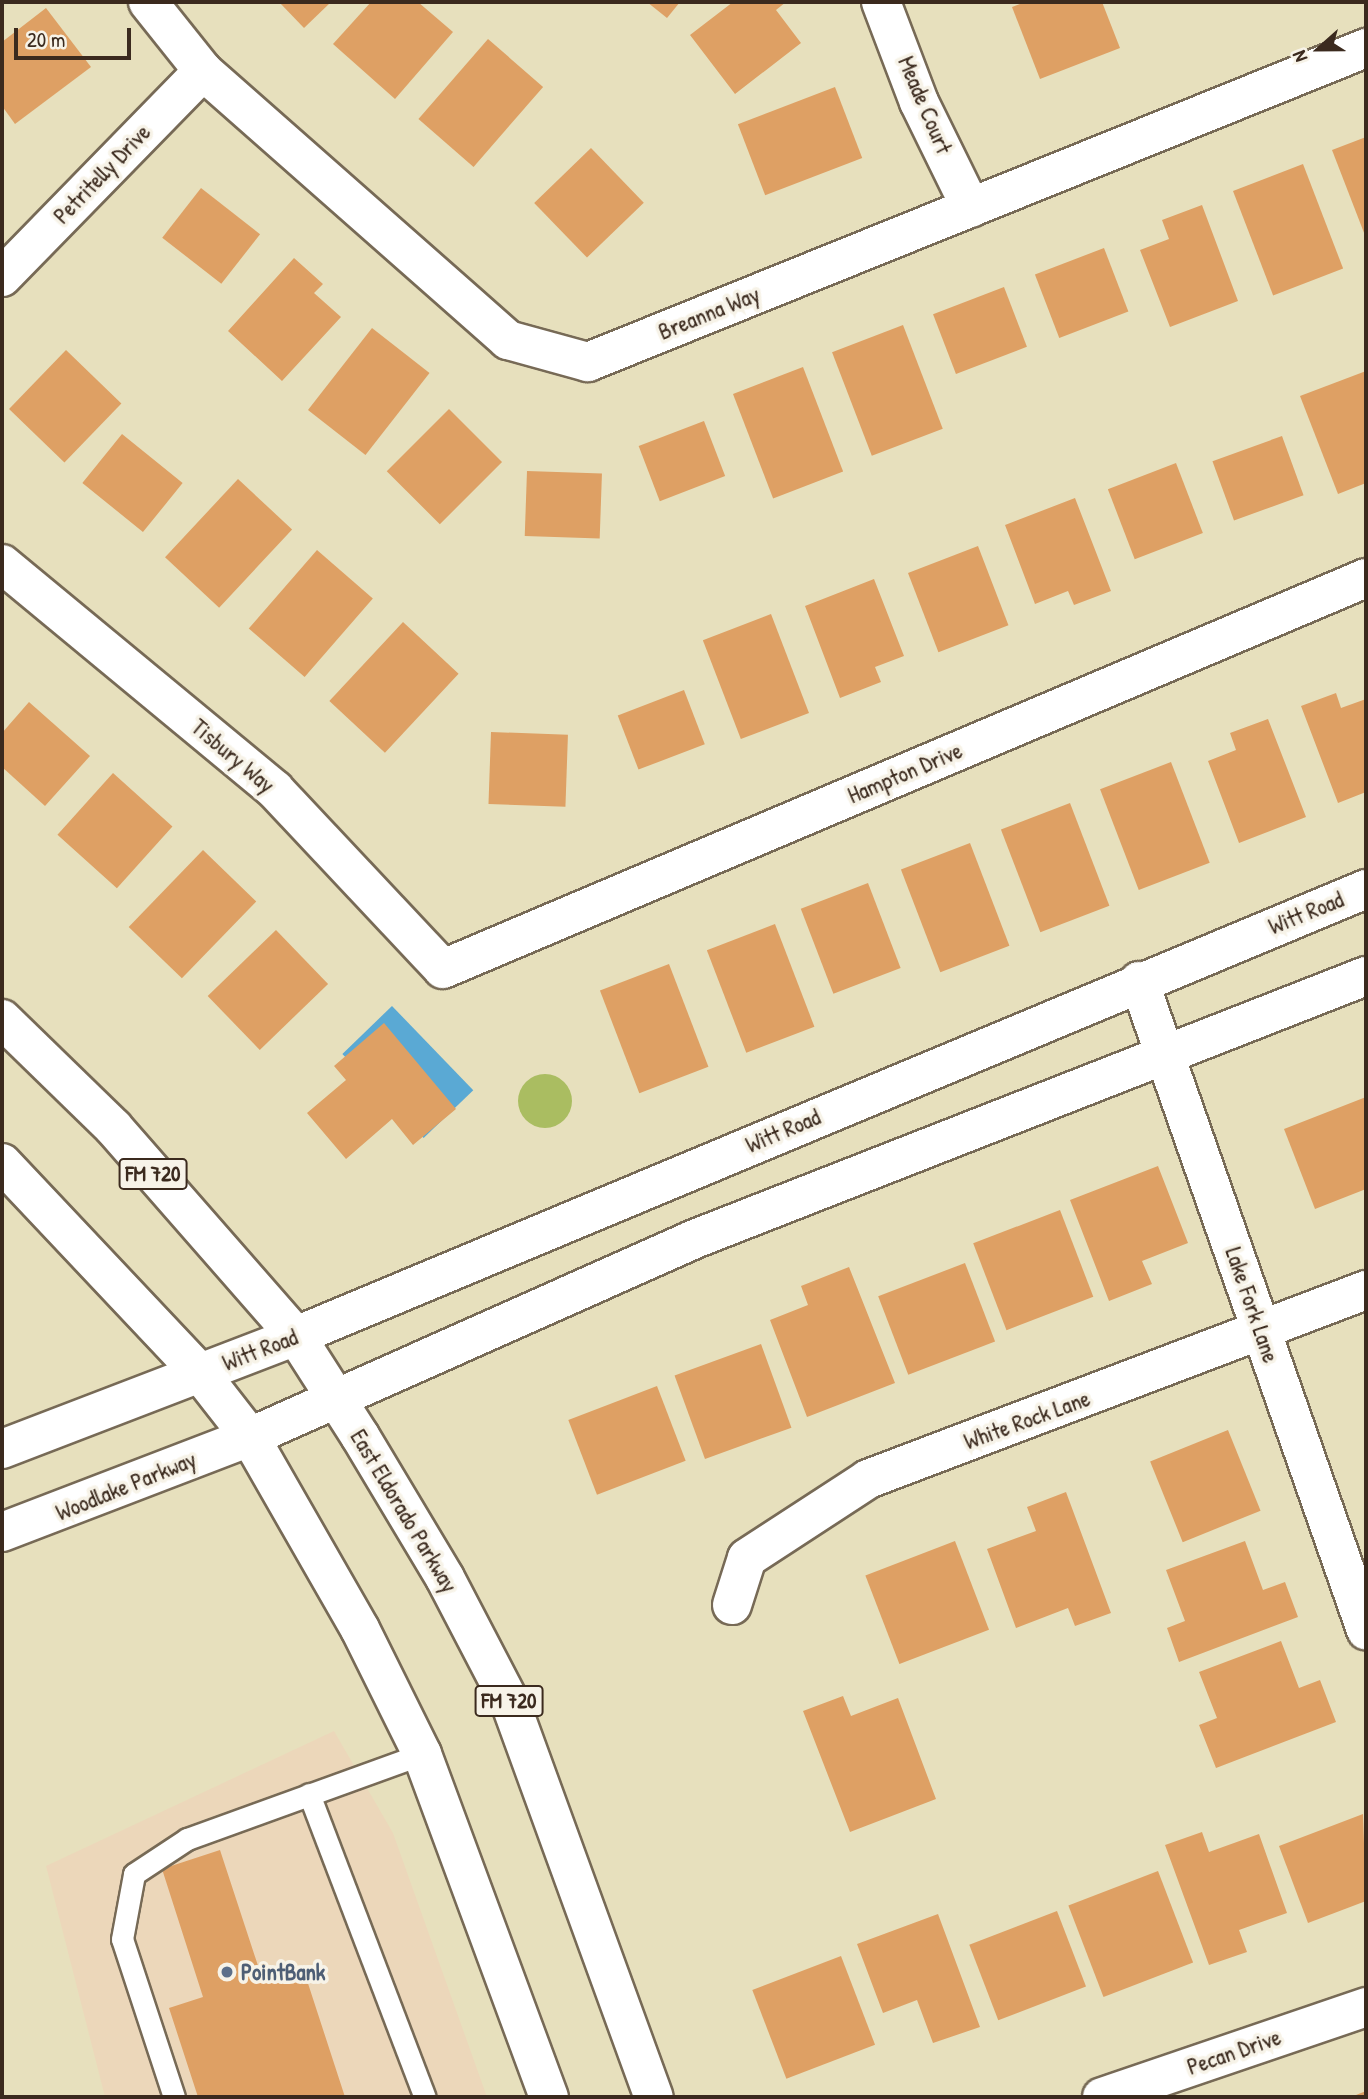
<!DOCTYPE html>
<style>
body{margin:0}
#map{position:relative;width:1368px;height:2099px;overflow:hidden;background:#e7e0bd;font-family:"Patrick Hand",sans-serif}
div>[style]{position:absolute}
.built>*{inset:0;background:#ecd7ba}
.green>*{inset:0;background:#aabd61}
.round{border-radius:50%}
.water>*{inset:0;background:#5aa9d4;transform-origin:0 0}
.building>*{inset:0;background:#dea064;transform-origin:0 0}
.roads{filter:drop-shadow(2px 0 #776a56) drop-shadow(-2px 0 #776a56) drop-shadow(0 2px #776a56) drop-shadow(0 -2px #776a56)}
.service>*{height:21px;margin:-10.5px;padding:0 10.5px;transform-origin:10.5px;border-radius:10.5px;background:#fff}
.minor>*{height:38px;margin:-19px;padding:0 19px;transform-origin:19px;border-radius:19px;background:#fff}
.tertiary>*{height:38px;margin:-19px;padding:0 19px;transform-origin:19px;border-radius:19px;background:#fff}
.primary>*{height:38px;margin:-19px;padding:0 19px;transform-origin:19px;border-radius:19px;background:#fff}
.dots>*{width:19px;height:19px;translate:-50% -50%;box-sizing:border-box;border:4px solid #f7f3e8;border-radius:50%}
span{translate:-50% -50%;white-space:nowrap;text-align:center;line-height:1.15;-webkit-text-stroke:7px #f7f3e8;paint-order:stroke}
.shield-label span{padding:2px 5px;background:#f7f3e8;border:2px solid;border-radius:5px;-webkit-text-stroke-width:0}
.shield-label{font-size:21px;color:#3b2a1e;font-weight:700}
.street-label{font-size:23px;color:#3b2a1e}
.service-label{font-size:23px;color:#4e5e75;font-weight:700}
.left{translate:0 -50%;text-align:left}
.frame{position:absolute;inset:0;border:4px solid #3b2a1e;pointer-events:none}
.north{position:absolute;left:1284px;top:14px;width:70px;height:70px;-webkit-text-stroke:5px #f7f3e8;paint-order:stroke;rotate:249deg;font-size:19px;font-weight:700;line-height:28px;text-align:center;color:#3b2a1e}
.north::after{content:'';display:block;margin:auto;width:24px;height:32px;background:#3b2a1e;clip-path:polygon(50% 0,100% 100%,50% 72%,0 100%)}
.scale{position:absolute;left:14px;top:28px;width:117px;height:32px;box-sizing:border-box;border:4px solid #3b2a1e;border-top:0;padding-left:9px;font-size:21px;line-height:24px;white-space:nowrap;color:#3b2a1e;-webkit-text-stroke:5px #f7f3e8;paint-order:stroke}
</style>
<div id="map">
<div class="built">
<div style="clip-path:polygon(334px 1731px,393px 1833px,487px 2097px,105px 2097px,46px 1866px)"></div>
</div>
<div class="green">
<div class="round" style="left:518px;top:1074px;width:54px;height:54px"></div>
</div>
<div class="water">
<div style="left:392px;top:1006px;width:117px;height:69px;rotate:46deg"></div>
</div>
<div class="building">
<div style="clip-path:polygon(279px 2px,331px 2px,304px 28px)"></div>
<div style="clip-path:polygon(371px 2px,418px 2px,453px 32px,395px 99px,333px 44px)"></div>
<div style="clip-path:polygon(647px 2px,680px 2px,667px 18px)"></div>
<div style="clip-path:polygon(733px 2px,786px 2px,776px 10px,801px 43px,735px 94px,690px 35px)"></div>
<div style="clip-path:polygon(1025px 2px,1102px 2px,1120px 48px,1040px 79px,1012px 7px)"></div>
<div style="clip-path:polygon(46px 8px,91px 67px,15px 124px,2px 106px,2px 42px)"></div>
<div style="left:488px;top:39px;width:73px;height:106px;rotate:41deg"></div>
<div style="left:835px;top:87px;width:76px;height:104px;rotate:69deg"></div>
<div style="clip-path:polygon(1366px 137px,1366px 238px,1332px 150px)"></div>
<div style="left:591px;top:148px;width:76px;height:79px;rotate:46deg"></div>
<div style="left:1303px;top:164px;width:112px;height:75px;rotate:69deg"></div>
<div style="left:201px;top:188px;width:75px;height:63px;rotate:38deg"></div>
<div style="clip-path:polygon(1202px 205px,1238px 301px,1170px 327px,1140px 250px,1169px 239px,1162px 220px)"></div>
<div style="left:1104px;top:248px;width:68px;height:74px;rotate:69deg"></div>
<div style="clip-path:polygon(294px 258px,323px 284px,314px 293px,341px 317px,282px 381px,228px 331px)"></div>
<div style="left:1004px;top:287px;width:64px;height:76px;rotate:69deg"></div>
<div style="left:903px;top:325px;width:111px;height:76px;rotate:69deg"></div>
<div style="left:372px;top:328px;width:73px;height:104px;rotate:38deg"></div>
<div style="left:66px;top:350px;width:77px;height:82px;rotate:44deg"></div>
<div style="left:803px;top:367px;width:112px;height:75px;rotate:69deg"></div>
<div style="clip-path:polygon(1366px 371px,1366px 483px,1338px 494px,1300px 396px)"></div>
<div style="left:449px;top:409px;width:75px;height:88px;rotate:45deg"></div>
<div style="left:704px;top:421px;width:59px;height:70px;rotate:69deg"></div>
<div style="left:122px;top:434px;width:78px;height:63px;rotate:39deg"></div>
<div style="left:1282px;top:436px;width:63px;height:74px;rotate:70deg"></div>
<div style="left:1176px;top:463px;width:75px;height:73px;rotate:69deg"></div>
<div style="left:527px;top:471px;width:75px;height:65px;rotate:2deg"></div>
<div style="left:238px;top:479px;width:74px;height:107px;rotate:43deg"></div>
<div style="clip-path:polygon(1075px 498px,1111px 591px,1074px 605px,1068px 591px,1035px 604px,1005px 525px)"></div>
<div style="left:978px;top:546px;width:85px;height:75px;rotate:69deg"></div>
<div style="left:317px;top:550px;width:74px;height:104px;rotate:41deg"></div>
<div style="clip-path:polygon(874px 579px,904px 656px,875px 667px,881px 682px,840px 698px,805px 606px)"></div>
<div style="left:771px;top:614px;width:106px;height:73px;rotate:69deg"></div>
<div style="left:403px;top:622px;width:76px;height:108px;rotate:43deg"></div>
<div style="left:684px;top:690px;width:58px;height:71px;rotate:69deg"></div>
<div style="clip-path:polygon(1336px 693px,1341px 708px,1366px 699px,1366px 792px,1338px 803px,1301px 706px)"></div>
<div style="clip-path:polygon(29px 702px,90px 756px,45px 806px,2px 767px,2px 733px)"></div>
<div style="clip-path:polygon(1268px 719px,1306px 817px,1239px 843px,1208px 761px,1236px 750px,1230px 733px)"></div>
<div style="left:491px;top:732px;width:77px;height:72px;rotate:2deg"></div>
<div style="left:1171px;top:762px;width:108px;height:76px;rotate:69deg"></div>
<div style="left:113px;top:773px;width:80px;height:83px;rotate:42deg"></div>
<div style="left:1070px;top:803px;width:110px;height:74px;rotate:69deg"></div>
<div style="left:970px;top:843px;width:110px;height:74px;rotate:69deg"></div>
<div style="left:203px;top:850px;width:74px;height:107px;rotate:44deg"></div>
<div style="left:868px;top:883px;width:91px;height:72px;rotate:69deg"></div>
<div style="left:775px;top:924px;width:110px;height:73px;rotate:69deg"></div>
<div style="left:276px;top:930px;width:75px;height:95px;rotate:46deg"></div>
<div style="left:669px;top:964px;width:110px;height:74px;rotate:69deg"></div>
<div style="clip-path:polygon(384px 1023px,456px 1109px,413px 1145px,392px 1119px,346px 1159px,307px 1113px,346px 1080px,334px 1066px)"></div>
<div style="clip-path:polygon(1366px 1097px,1366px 1189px,1315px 1209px,1284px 1129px)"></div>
<div style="clip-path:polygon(1158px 1166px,1188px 1243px,1142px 1261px,1152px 1284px,1109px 1301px,1070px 1200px)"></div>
<div style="left:1060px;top:1210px;width:93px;height:93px;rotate:69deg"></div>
<div style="left:965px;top:1263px;width:84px;height:93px;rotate:69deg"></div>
<div style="clip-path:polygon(849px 1267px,895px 1383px,807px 1417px,770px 1320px,808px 1305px,801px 1286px)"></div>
<div style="left:761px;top:1344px;width:89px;height:92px;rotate:70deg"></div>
<div style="left:657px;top:1386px;width:80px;height:95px;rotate:69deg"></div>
<div style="left:1228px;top:1430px;width:87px;height:84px;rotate:68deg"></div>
<div style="clip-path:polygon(1066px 1492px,1111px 1613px,1075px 1626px,1068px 1608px,1016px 1628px,987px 1549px,1036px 1531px,1027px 1507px)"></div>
<div style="left:955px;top:1541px;width:95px;height:96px;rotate:69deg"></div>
<div style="clip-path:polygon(1245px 1541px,1263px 1590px,1285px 1582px,1298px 1617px,1179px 1662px,1167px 1628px,1185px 1621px,1166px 1570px)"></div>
<div style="clip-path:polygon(1281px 1641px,1299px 1688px,1320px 1680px,1336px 1722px,1216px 1768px,1199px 1725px,1217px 1718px,1199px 1672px)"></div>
<div style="clip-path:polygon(843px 1696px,851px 1716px,898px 1698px,936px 1799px,850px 1832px,803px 1711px)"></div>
<div style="clip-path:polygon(1363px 1814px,1366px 1901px,1308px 1923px,1279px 1846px)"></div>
<div style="clip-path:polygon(1202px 1832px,1209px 1852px,1259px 1834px,1287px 1913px,1239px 1930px,1247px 1952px,1209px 1965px,1165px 1845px)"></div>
<div style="clip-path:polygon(220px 1850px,262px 1978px,302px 1965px,345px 2097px,198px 2097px,169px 2008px,203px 1997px,162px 1869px)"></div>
<div style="left:1158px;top:1871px;width:98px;height:96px;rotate:69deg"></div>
<div style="left:1057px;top:1911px;width:81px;height:94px;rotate:69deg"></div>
<div style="clip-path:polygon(938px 1914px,980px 2027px,933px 2043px,917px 2000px,883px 2013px,857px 1944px)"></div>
<div style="left:841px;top:1956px;width:95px;height:95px;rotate:69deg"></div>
<div style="clip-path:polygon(1366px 2091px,1366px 2097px,1351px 2097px)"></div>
</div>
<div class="roads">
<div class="service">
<div style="left:309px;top:1794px;width:324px;rotate:69.1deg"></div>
<div style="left:174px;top:2097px;width:166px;rotate:-108.2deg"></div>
<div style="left:122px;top:1939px;width:66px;rotate:-79.5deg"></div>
<div style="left:134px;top:1874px;width:64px;rotate:-33.4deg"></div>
<div style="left:187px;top:1839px;width:250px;rotate:-19.9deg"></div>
</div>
<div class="minor">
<div style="left:148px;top:2px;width:88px;rotate:51.4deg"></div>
<div style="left:203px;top:71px;width:407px;rotate:41.4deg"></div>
<div style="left:508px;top:340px;width:83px;rotate:15.4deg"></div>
<div style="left:588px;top:362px;width:839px;rotate:-21.98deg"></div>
<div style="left:881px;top:2px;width:107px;rotate:69.2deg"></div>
<div style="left:919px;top:102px;width:118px;rotate:63.9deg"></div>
<div style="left:2px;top:277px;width:288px;rotate:-45.7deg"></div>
<div style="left:2px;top:564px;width:354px;rotate:39.6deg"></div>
<div style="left:275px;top:790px;width:245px;rotate:46.8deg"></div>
<div style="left:443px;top:969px;width:1002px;rotate:-22.96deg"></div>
<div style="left:1139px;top:981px;width:688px;rotate:70.72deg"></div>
<div style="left:732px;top:1605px;width:49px;rotate:-72.3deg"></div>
<div style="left:747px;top:1558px;width:145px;rotate:-33.1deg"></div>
<div style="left:868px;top:1479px;width:533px;rotate:-20.78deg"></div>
<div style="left:1102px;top:2097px;width:279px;rotate:-18.8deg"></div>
</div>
<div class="tertiary">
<div style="left:2px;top:1449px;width:315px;rotate:-21deg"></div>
<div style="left:296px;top:1336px;width:1160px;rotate:-22.67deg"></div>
<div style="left:2px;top:1532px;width:266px;rotate:-21deg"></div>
<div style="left:250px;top:1437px;width:484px;rotate:-24deg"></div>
<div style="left:692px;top:1240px;width:724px;rotate:-21.39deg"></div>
</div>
<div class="primary">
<div style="left:2px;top:1019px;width:155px;rotate:44.2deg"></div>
<div style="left:113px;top:1127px;width:278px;rotate:48.8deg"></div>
<div style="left:296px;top:1336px;width:119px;rotate:57.4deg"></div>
<div style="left:360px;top:1436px;width:165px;rotate:59.1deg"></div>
<div style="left:445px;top:1578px;width:143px;rotate:62.5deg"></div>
<div style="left:511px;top:1705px;width:417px;rotate:70deg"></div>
<div style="left:2px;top:1163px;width:289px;rotate:46.7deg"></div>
<div style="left:200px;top:1373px;width:81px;rotate:52deg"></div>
<div style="left:250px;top:1437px;width:221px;rotate:60.2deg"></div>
<div style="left:360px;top:1629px;width:140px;rotate:63.6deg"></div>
<div style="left:422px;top:1754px;width:366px;rotate:69.7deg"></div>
</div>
</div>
<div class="dots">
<div style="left:227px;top:1972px;background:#5c6f8a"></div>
</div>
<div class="shield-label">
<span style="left:153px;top:1174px">FM 720</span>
<span style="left:509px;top:1701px">FM 720</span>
</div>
<div class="street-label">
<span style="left:925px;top:105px;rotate:67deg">Meade Court</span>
<span style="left:102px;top:174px;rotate:-46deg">Petritelly Drive</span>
<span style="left:709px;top:313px;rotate:-22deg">Breanna Way</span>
<span style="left:233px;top:756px;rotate:40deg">Tisbury Way</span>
<span style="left:905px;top:773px;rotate:-23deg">Hampton Drive</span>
<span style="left:1306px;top:913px;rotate:-22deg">Witt Road</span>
<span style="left:783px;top:1131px;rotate:-23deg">Witt Road</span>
<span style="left:1252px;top:1305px;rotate:71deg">Lake Fork Lane</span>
<span style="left:260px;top:1350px;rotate:-21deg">Witt Road</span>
<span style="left:1027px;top:1420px;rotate:-20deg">White Rock Lane</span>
<span style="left:126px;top:1486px;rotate:-22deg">Woodlake Parkway</span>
<span style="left:404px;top:1511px;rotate:59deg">East Eldorado Parkway</span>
<span style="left:1234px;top:2052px;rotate:-19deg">Pecan Drive</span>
</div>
<div class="service-label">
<span class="left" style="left:241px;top:1972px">PointBank</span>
</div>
<div class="frame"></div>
<div class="north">N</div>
<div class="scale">20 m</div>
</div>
